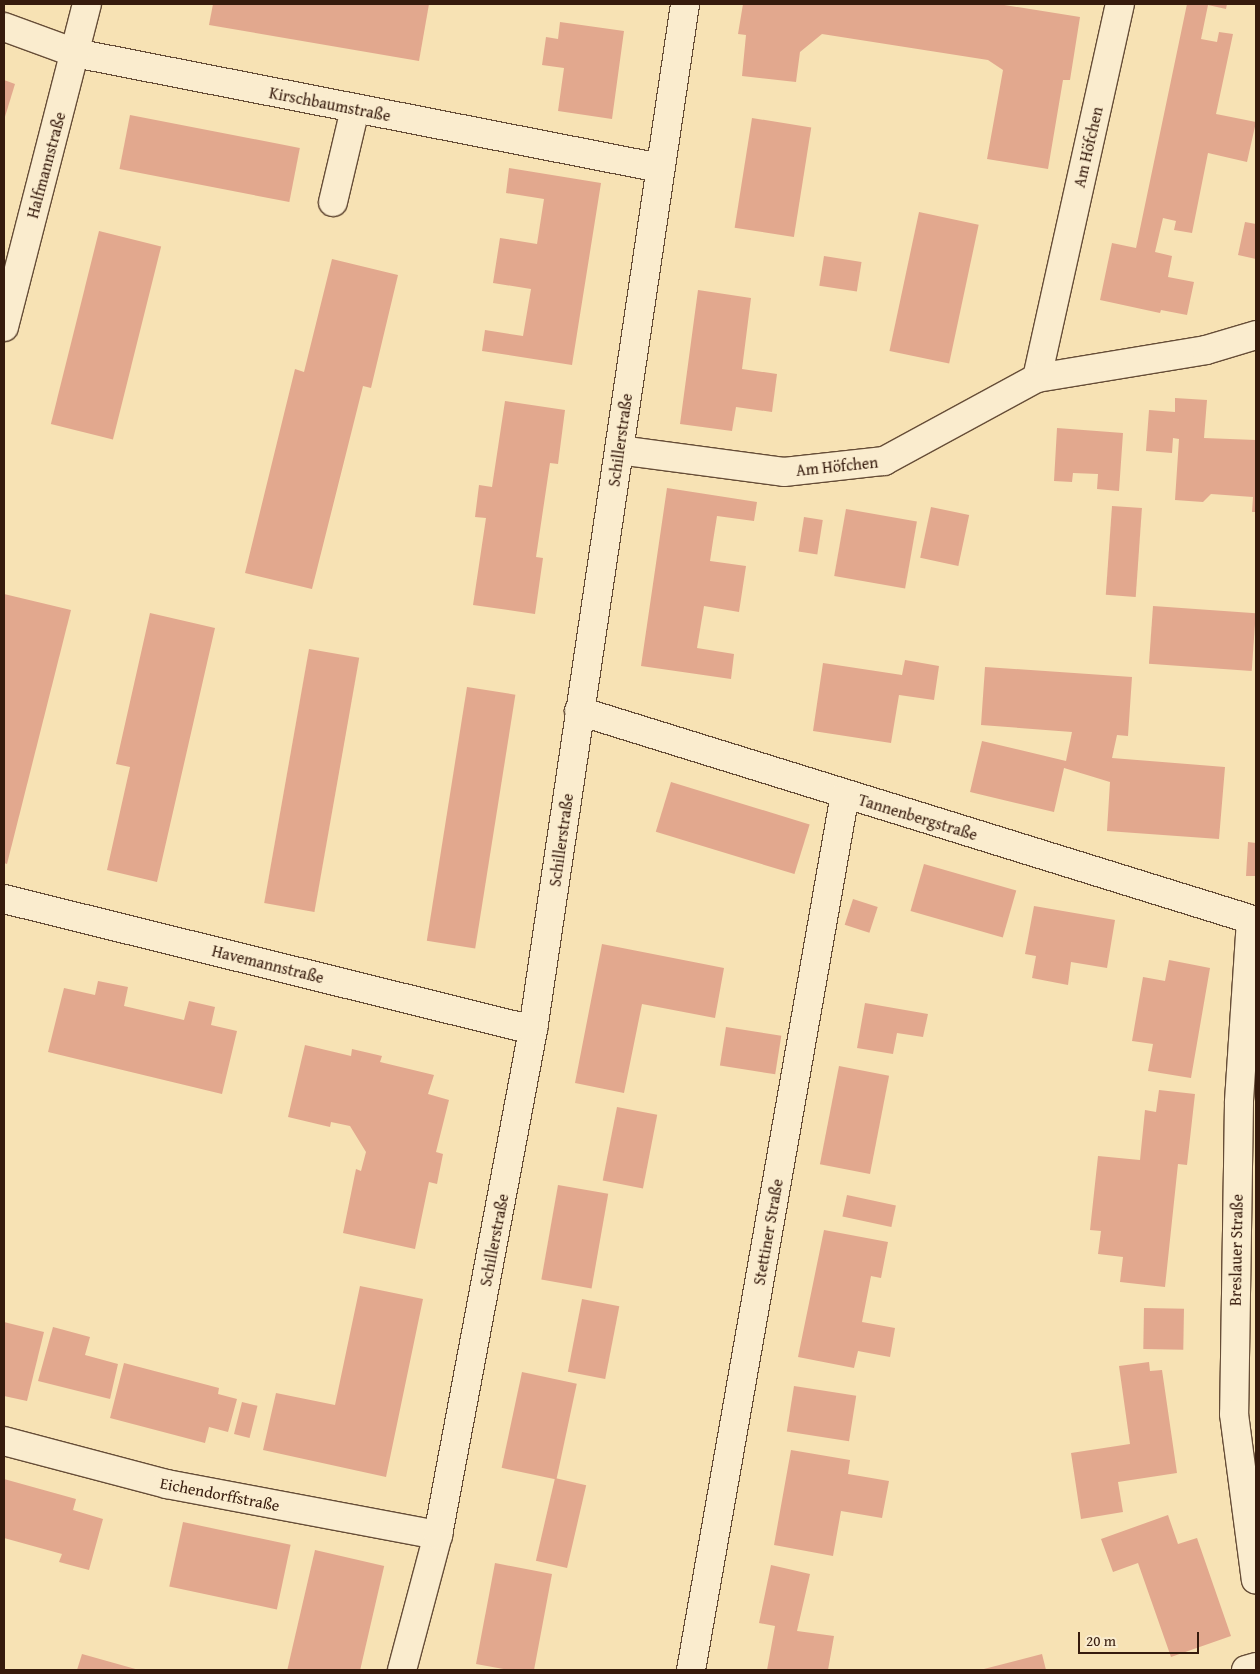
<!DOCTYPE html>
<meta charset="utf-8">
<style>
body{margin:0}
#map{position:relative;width:1260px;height:1674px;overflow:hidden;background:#f7e2b4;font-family:"Gentium Book Plus",serif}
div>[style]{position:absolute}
.building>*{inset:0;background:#e2a88e;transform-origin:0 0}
.roads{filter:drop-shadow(1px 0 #664d37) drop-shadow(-1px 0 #664d37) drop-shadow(0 1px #664d37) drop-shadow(0 -1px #664d37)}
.minor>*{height:28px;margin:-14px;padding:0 14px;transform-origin:14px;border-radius:14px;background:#faecce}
span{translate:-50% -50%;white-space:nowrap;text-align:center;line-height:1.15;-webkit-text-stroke:5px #faecce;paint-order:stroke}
.street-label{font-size:16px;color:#361b0d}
.frame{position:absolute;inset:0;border:5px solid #361b0d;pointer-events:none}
.scale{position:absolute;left:1078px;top:1632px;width:121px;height:22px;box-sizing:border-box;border:2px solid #361b0d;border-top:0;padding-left:6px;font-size:15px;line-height:18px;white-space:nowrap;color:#361b0d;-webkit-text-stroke:4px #faecce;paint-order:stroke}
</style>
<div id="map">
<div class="building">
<div style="clip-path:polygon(213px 4px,429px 4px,419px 61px,209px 25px)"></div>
<div style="clip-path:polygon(743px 4px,998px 4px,1080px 17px,1070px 80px,1063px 80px,1048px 169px,987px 159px,1003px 70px,988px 60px,822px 34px,800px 52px,796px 82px,742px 76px,746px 35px,738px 34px)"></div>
<div style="clip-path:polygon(1187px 4px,1227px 4px,1226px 9px,1208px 5px,1201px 39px,1217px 42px,1219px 32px,1233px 34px,1216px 114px,1256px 122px,1247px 162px,1208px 153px,1192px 233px,1174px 230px,1176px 221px,1163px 218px,1155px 252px,1172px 256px,1168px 277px,1194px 282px,1187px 315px,1161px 310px,1160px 313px,1100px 300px,1112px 243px,1136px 248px)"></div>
<div style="clip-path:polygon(560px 22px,624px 31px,612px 119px,558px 111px,564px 68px,542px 65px,546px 37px,558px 39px)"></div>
<div style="clip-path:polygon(4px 80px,15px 84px,4px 120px)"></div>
<div style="left:130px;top:115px;width:173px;height:55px;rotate:11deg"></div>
<div style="left:752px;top:118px;width:60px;height:111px;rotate:9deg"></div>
<div style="clip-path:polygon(509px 168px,601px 183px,572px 365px,482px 351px,485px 330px,523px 336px,531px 289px,493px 283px,500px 238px,537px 244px,544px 199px,506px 193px)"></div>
<div style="left:919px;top:212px;width:61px;height:142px;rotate:12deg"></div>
<div style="clip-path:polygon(1245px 222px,1256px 224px,1256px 259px,1238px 255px)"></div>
<div style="left:99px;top:231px;width:64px;height:199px;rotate:14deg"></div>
<div style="left:824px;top:256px;width:38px;height:30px;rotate:9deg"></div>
<div style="clip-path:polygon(332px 259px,398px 275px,371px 388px,363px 386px,312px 589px,245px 573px,295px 369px,304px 372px)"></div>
<div style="clip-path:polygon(698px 290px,751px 298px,742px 369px,777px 374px,772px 412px,736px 407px,732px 431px,680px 424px)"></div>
<div style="clip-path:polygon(1175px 398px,1207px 400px,1204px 438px,1256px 440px,1256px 512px,1252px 512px,1253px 497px,1211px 494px,1203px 502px,1175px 500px,1179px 439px,1173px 438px,1172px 453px,1146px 451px,1149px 410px,1175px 412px)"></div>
<div style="clip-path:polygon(505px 401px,565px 410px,558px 464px,550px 463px,536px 557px,543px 558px,535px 614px,473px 605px,486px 518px,475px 517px,479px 485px,492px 487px)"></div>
<div style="clip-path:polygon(1057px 428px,1123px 433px,1119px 491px,1097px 489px,1098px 474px,1073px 473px,1072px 482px,1054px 481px)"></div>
<div style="clip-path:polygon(667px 488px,757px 502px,754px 521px,717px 516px,713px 541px,710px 561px,746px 566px,739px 612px,704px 606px,697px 648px,734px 654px,731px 679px,641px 666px)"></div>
<div style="left:1112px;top:506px;width:30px;height:89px;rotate:4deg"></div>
<div style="left:931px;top:507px;width:39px;height:52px;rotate:12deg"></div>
<div style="left:846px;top:509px;width:72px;height:68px;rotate:10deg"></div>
<div style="left:804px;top:517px;width:19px;height:35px;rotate:9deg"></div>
<div style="clip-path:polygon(4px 594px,71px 610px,7px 864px,4px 863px)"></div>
<div style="left:1153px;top:606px;width:103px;height:58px;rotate:4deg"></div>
<div style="clip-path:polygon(150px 613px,215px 628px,157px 882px,107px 870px,130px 767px,116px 764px)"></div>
<div style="left:309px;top:649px;width:51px;height:258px;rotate:10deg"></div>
<div style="clip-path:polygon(905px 660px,939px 666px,934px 700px,899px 695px,891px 743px,813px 731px,823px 663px,902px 675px)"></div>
<div style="clip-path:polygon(985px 667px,1132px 677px,1128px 736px,1117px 735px,1112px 758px,1225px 767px,1219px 839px,1107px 831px,1110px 782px,1064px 768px,1054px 812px,970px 792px,982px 741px,1066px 761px,1072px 732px,981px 725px)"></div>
<div style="left:467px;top:687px;width:49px;height:257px;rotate:9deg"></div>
<div style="left:671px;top:782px;width:145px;height:52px;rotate:17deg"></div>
<div style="clip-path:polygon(1248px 842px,1256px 843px,1256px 876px,1246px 876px)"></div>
<div style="left:924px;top:864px;width:96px;height:49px;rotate:16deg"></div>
<div style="left:853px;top:899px;width:26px;height:27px;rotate:18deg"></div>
<div style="clip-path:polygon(1034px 906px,1115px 920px,1107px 968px,1071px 962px,1068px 985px,1032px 978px,1036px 956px,1025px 954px)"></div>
<div style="clip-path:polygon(602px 944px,724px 968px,715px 1018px,642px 1004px,624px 1093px,575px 1083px)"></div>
<div style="clip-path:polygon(1169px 960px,1210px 968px,1191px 1078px,1148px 1071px,1153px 1044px,1132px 1041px,1143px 977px,1165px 981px)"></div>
<div style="clip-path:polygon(98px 981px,128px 987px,124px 1006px,184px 1020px,189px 1001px,215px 1007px,211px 1025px,237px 1031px,222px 1094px,48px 1052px,64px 988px,95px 995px)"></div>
<div style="clip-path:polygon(865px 1003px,928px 1014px,923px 1037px,897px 1033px,893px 1054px,857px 1048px)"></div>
<div style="left:726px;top:1027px;width:56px;height:39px;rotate:9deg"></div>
<div style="clip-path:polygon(305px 1045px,351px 1056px,352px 1049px,382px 1056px,380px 1062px,434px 1075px,428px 1094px,449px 1100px,436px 1152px,443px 1154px,437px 1184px,429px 1182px,415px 1249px,343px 1233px,356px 1169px,361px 1171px,366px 1152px,350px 1126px,331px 1122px,330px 1127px,288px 1117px)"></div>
<div style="left:839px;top:1066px;width:51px;height:100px;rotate:11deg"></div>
<div style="clip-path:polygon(1159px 1090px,1195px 1094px,1187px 1165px,1178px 1164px,1165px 1287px,1120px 1282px,1123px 1257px,1098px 1254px,1101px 1231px,1090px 1230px,1098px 1156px,1140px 1160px,1145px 1110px,1156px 1112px)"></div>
<div style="left:617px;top:1107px;width:41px;height:75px;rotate:11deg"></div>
<div style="left:558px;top:1185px;width:51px;height:96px;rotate:10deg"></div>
<div style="left:847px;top:1195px;width:50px;height:22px;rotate:12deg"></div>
<div style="clip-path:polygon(824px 1230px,888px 1242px,881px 1278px,871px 1276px,862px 1322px,895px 1328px,890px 1357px,858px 1351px,854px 1368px,798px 1357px)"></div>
<div style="clip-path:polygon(360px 1286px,423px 1299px,386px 1477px,263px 1450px,276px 1393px,335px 1405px)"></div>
<div style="left:582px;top:1299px;width:38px;height:74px;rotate:11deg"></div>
<div style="left:1144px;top:1308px;width:40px;height:41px;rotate:1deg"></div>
<div style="clip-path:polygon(4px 1322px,44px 1332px,27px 1401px,4px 1396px)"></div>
<div style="clip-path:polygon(53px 1327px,90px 1337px,85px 1355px,118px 1364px,110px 1399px,38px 1381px)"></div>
<div style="clip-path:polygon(1149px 1362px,1150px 1371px,1162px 1370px,1177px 1473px,1118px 1482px,1123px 1512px,1081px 1519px,1071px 1453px,1130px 1444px,1119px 1366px)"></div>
<div style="clip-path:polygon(124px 1363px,219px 1388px,218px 1394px,237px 1399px,228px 1432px,209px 1427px,205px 1443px,110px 1418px)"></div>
<div style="left:522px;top:1372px;width:56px;height:98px;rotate:12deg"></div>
<div style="left:794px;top:1386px;width:63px;height:46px;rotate:9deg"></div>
<div style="left:242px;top:1402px;width:16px;height:33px;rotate:14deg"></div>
<div style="clip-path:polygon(791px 1450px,850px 1460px,848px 1474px,889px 1481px,882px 1518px,841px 1511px,833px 1556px,774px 1545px)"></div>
<div style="left:555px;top:1478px;width:32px;height:85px;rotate:13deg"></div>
<div style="clip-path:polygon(4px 1479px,76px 1499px,73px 1510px,103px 1519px,89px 1570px,59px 1562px,62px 1554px,4px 1538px)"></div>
<div style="clip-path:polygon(1168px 1515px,1178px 1544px,1197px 1538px,1231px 1636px,1171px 1657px,1138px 1563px,1113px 1572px,1101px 1539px)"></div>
<div style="left:183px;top:1522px;width:110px;height:66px;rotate:12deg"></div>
<div style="left:315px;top:1550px;width:71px;height:123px;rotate:13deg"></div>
<div style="clip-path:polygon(495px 1563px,552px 1574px,534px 1670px,509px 1670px,476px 1664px)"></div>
<div style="clip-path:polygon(771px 1565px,810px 1574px,797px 1631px,834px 1636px,828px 1670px,767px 1670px,775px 1626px,759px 1623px)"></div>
<div style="clip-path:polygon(82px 1654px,139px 1670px,77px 1670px)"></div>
<div style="clip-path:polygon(1042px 1654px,1046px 1670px,980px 1670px)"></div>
</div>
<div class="roads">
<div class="minor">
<div style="left:4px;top:27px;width:76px;rotate:20.1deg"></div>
<div style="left:75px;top:53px;width:596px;rotate:11.12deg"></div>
<div style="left:333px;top:202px;width:96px;rotate:-76.7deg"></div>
<div style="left:4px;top:327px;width:333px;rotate:-75.6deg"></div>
<div style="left:1037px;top:378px;width:383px;rotate:-77.5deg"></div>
<div style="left:619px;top:450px;width:166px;rotate:7.6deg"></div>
<div style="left:784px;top:472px;width:101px;rotate:-6.3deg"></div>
<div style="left:884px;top:461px;width:174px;rotate:-28.5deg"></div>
<div style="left:1037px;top:378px;width:171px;rotate:-9.4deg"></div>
<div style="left:1206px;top:350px;width:52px;rotate:-16.7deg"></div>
<div style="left:579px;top:711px;width:709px;rotate:17.23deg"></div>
<div style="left:4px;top:899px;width:545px;rotate:13.91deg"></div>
<div style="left:1251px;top:920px;width:183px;rotate:93.8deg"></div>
<div style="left:1239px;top:1103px;width:311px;rotate:90.9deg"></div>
<div style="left:1234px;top:1414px;width:167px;rotate:82.5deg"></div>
<div style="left:4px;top:1441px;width:169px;rotate:14.8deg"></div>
<div style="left:167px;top:1484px;width:276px;rotate:10.7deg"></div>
<div style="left:402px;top:1670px;width:140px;rotate:-75.1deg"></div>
<div style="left:438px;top:1535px;width:514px;rotate:-79.35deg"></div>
<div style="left:533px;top:1030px;width:1037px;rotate:-81.57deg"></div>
<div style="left:691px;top:1670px;width:889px;rotate:-80.03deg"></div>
<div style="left:1246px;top:1670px;width:10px;rotate:-17deg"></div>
</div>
</div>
<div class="street-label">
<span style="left:330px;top:104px;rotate:11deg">Kirschbaumstraße</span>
<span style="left:1088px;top:147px;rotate:-77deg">Am Höfchen</span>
<span style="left:46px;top:165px;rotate:-75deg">Halfmannstraße</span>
<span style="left:620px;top:440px;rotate:-82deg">Schillerstraße</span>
<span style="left:837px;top:466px;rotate:-6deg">Am Höfchen</span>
<span style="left:918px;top:817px;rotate:17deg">Tannenbergstraße</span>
<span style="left:561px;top:840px;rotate:-82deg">Schillerstraße</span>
<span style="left:268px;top:964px;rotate:14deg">Havemannstraße</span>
<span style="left:768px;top:1232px;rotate:-80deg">Stettiner Straße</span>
<span style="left:494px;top:1240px;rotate:-79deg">Schillerstraße</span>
<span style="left:1236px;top:1250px;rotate:-89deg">Breslauer Straße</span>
<span style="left:220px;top:1494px;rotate:11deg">Eichendorffstraße</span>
</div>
<div class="frame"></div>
<div class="scale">20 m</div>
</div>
